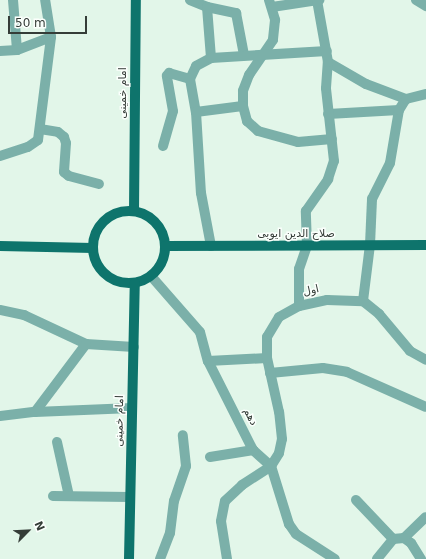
<!DOCTYPE html>
<meta charset="utf-8">
<style>
body{margin:0}
#map{position:relative;width:426px;height:559px;overflow:hidden;background:#e2f6e9;font-family:"DejaVu Sans",Vazirmatn,sans-serif}
div>[style]{position:absolute}
.minor>*{height:10px;margin:-5px;padding:0 5px;transform-origin:5px;border-radius:5px;background:#7bb0a9}
.major>*{height:10px;margin:-5px;padding:0 5px;transform-origin:5px;border-radius:5px;background:#0e746c}
.major>.ring{margin:-5px;padding:0;box-sizing:content-box;background:none;border:10px solid #0e746c;border-radius:50%}
span{translate:-50% -50%;white-space:nowrap;text-align:center;line-height:1.15;-webkit-text-stroke:3px #fbfffc;paint-order:stroke}
.street-label{font-size:11px;color:#353d38}
.north{position:absolute;left:8px;top:511px;width:40px;height:40px;-webkit-text-stroke:3px #fbfffc;paint-order:stroke;rotate:66deg;font-size:11px;font-weight:700;line-height:16px;text-align:center;color:#353d38}
.north::after{content:'';display:block;margin:auto;width:14px;height:18px;background:#353d38;clip-path:polygon(50% 0,100% 100%,50% 72%,0 100%)}
.scale{position:absolute;left:8px;top:16px;width:79px;height:18px;box-sizing:border-box;border:2px solid #353d38;border-top:0;padding-left:5px;font-size:12px;line-height:14px;white-space:nowrap;color:#353d38;-webkit-text-stroke:3px #fbfffc;paint-order:stroke}
</style>
<div id="map">
<div class="minor">
<div style="left:13px;top:0;width:50px;rotate:85.4deg"></div>
<div style="left:190px;top:0;width:18px;rotate:22deg"></div>
<div style="left:207px;top:7px;width:30px;rotate:12deg"></div>
<div style="left:236px;top:13px;width:43px;rotate:79.2deg"></div>
<div style="left:269px;top:0;width:21px;rotate:73deg"></div>
<div style="left:275px;top:20px;width:20px;rotate:96deg"></div>
<div style="left:273px;top:40px;width:42px;rotate:124.4deg"></div>
<div style="left:249px;top:75px;width:17px;rotate:111deg"></div>
<div style="left:243px;top:91px;width:15px;rotate:90deg"></div>
<div style="left:243px;top:106px;width:16px;rotate:75deg"></div>
<div style="left:247px;top:121px;width:15px;rotate:42deg"></div>
<div style="left:258px;top:131px;width:41px;rotate:15.4deg"></div>
<div style="left:298px;top:142px;width:34px;rotate:-5deg"></div>
<div style="left:416px;top:0;width:12px;rotate:31deg"></div>
<div style="left:207px;top:7px;width:51px;rotate:85.5deg"></div>
<div style="left:272px;top:7px;width:48px;rotate:-8.5deg"></div>
<div style="left:0;top:51px;width:17px;rotate:-3deg"></div>
<div style="left:17px;top:50px;width:36px;rotate:-21deg"></div>
<div style="left:328px;top:62px;width:44px;rotate:30.1deg"></div>
<div style="left:366px;top:84px;width:43px;rotate:20.6deg"></div>
<div style="left:190px;top:79px;width:34px;rotate:80deg"></div>
<div style="left:196px;top:112px;width:81px;rotate:86.5deg"></div>
<div style="left:201px;top:193px;width:54px;rotate:79.3deg"></div>
<div style="left:190px;top:79px;width:14px;rotate:-65deg"></div>
<div style="left:196px;top:66px;width:17px;rotate:-28deg"></div>
<div style="left:211px;top:58px;width:116px;rotate:-3.5deg"></div>
<div style="left:196px;top:112px;width:47px;rotate:-7.3deg"></div>
<div style="left:328px;top:114px;width:71px;rotate:-3.2deg"></div>
<div style="left:40px;top:129px;width:18px;rotate:9deg"></div>
<div style="left:58px;top:132px;width:8px;rotate:40deg"></div>
<div style="left:64px;top:137px;width:6px;rotate:72deg"></div>
<div style="left:66px;top:143px;width:29px;rotate:94deg"></div>
<div style="left:64px;top:172px;width:6px;rotate:39deg"></div>
<div style="left:69px;top:176px;width:31px;rotate:15deg"></div>
<div style="left:163px;top:146px;width:36px;rotate:-74deg"></div>
<div style="left:173px;top:111px;width:36px;rotate:-100deg"></div>
<div style="left:167px;top:76px;width:4px;rotate:-56deg"></div>
<div style="left:169px;top:73px;width:22px;rotate:16deg"></div>
<div style="left:0;top:156px;width:29px;rotate:-18deg"></div>
<div style="left:28px;top:147px;width:12px;rotate:-35deg"></div>
<div style="left:38px;top:140px;width:104px;rotate:-82.8deg"></div>
<div style="left:51px;top:37px;width:37px;rotate:-99deg"></div>
<div style="left:151px;top:276px;width:74px;rotate:48.8deg"></div>
<div style="left:200px;top:332px;width:30px;rotate:75deg"></div>
<div style="left:208px;top:361px;width:100px;rotate:63.2deg"></div>
<div style="left:253px;top:450px;width:24px;rotate:42deg"></div>
<div style="left:271px;top:466px;width:61px;rotate:72.8deg"></div>
<div style="left:289px;top:524px;width:12px;rotate:55deg"></div>
<div style="left:296px;top:534px;width:46px;rotate:32.7deg"></div>
<div style="left:363px;top:301px;width:56px;rotate:-82.9deg"></div>
<div style="left:370px;top:245px;width:46px;rotate:-87.5deg"></div>
<div style="left:372px;top:199px;width:40px;rotate:-63.4deg"></div>
<div style="left:390px;top:163px;width:54px;rotate:-80.4deg"></div>
<div style="left:399px;top:110px;width:13px;rotate:-58deg"></div>
<div style="left:406px;top:99px;width:21px;rotate:-14deg"></div>
<div style="left:299px;top:306px;width:37px;rotate:-90deg"></div>
<div style="left:299px;top:269px;width:24px;rotate:-71deg"></div>
<div style="left:307px;top:246px;width:35px;rotate:-92deg"></div>
<div style="left:306px;top:211px;width:39px;rotate:-55deg"></div>
<div style="left:328px;top:179px;width:19px;rotate:-72deg"></div>
<div style="left:334px;top:161px;width:73px;rotate:-96.3deg"></div>
<div style="left:326px;top:88px;width:26px;rotate:-86deg"></div>
<div style="left:328px;top:62px;width:63px;rotate:-100.1deg"></div>
<div style="left:0;top:310px;width:25px;rotate:12deg"></div>
<div style="left:24px;top:315px;width:68px;rotate:25.1deg"></div>
<div style="left:86px;top:344px;width:48px;rotate:3.6deg"></div>
<div style="left:208px;top:361px;width:59px;rotate:-2.9deg"></div>
<div style="left:270px;top:373px;width:53px;rotate:-5.4deg"></div>
<div style="left:323px;top:368px;width:24px;rotate:9deg"></div>
<div style="left:347px;top:372px;width:86px;rotate:23.9deg"></div>
<div style="left:35px;top:412px;width:85px;rotate:-53.1deg"></div>
<div style="left:0;top:416px;width:35px;rotate:-7deg"></div>
<div style="left:35px;top:412px;width:97px;rotate:-2.4deg"></div>
<div style="left:57px;top:442px;width:55px;rotate:77.5deg"></div>
<div style="left:210px;top:457px;width:44px;rotate:-9.2deg"></div>
<div style="left:53px;top:496px;width:77px;rotate:0.7deg"></div>
<div style="left:356px;top:500px;width:54px;rotate:46.5deg"></div>
<div style="left:404px;top:538px;width:30px;rotate:-44deg"></div>
<div style="left:160px;top:559px;width:28px;rotate:-69deg"></div>
<div style="left:170px;top:533px;width:32px;rotate:-83deg"></div>
<div style="left:174px;top:501px;width:37px;rotate:-71deg"></div>
<div style="left:186px;top:466px;width:31px;rotate:-96deg"></div>
<div style="left:227px;top:559px;width:38px;rotate:-99deg"></div>
<div style="left:221px;top:521px;width:20px;rotate:-79deg"></div>
<div style="left:225px;top:501px;width:23px;rotate:-43deg"></div>
<div style="left:242px;top:485px;width:35px;rotate:-33deg"></div>
<div style="left:271px;top:466px;width:15px;rotate:-58deg"></div>
<div style="left:279px;top:453px;width:14px;rotate:-78deg"></div>
<div style="left:282px;top:439px;width:27px;rotate:-96deg"></div>
<div style="left:279px;top:412px;width:55px;rotate:-102.5deg"></div>
<div style="left:267px;top:358px;width:21px;rotate:-90deg"></div>
<div style="left:267px;top:337px;width:23px;rotate:-59deg"></div>
<div style="left:279px;top:317px;width:23px;rotate:-29deg"></div>
<div style="left:299px;top:306px;width:29px;rotate:-12deg"></div>
<div style="left:327px;top:300px;width:36px;rotate:2deg"></div>
<div style="left:363px;top:301px;width:21px;rotate:39deg"></div>
<div style="left:379px;top:314px;width:48px;rotate:50deg"></div>
<div style="left:410px;top:351px;width:18px;rotate:29deg"></div>
<div style="left:377px;top:559px;width:26px;rotate:-51deg"></div>
<div style="left:393px;top:539px;width:11px;rotate:-5deg"></div>
<div style="left:404px;top:538px;width:9px;rotate:36deg"></div>
<div style="left:411px;top:543px;width:19px;rotate:58deg"></div>
</div>
<div class="major">
<div class="ring" style="left:93px;top:211px;width:62px;height:62px"></div>
<div style="left:134px;top:211px;width:211px;rotate:-89.5deg"></div>
<div style="left:0;top:246px;width:93px;rotate:1.2deg"></div>
<div style="left:165px;top:246px;width:261px;rotate:-0.2deg"></div>
<div style="left:129px;top:559px;width:276px;rotate:-88.8deg"></div>
</div>
<div class="street-label">
<span style="left:123px;top:93px;rotate:-90deg">امام خمینی</span>
<span style="left:296px;top:234px">صلاح الدین ایوبی</span>
<span style="left:311px;top:291px;rotate:-13deg">اول</span>
<span style="left:250px;top:417px;rotate:63deg">دهم</span>
<span style="left:120px;top:421px;rotate:-89deg">امام خمینی</span>
</div>
<div class="north">N</div>
<div class="scale">50 m</div>
</div>
